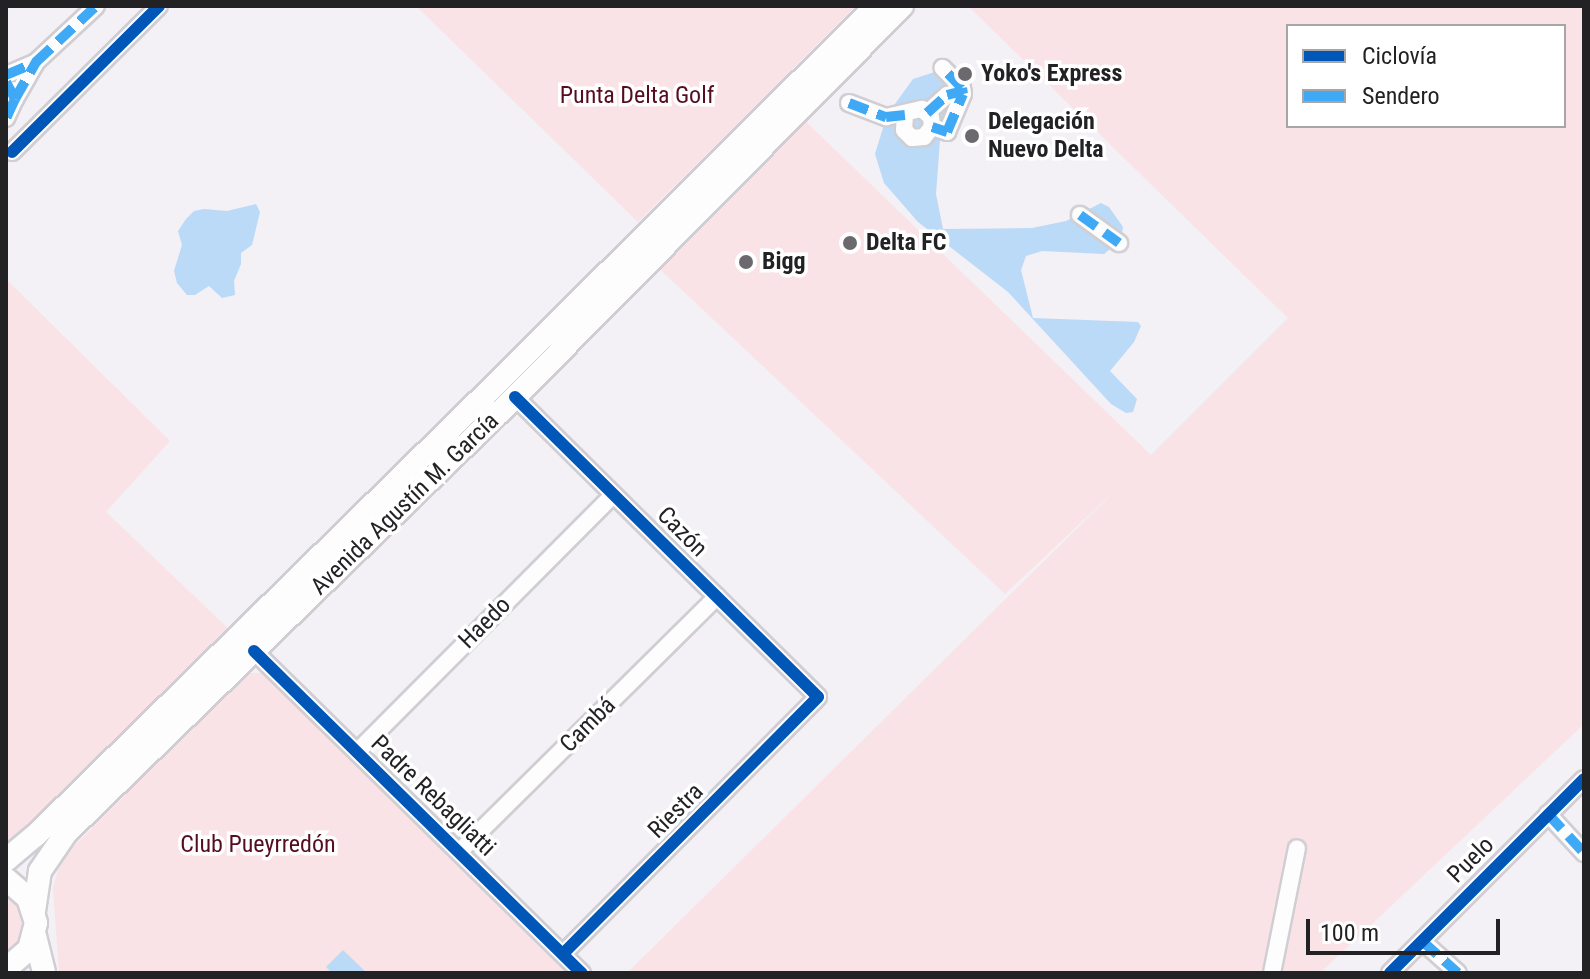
<!DOCTYPE html>
<meta charset="utf-8">
<style>
body{margin:0}
#map{position:relative;width:1590px;height:979px;overflow:hidden;background:#f3f0f6;font-family:"Roboto Condensed",sans-serif}
div>[style]{position:absolute}
.green>*{inset:0;background:#f9e3e7}
.water>*{inset:0;background:#badaf7}
.roads{filter:drop-shadow(2px 0 #d0ced3) drop-shadow(-2px 0 #d0ced3) drop-shadow(0 2px #d0ced3) drop-shadow(0 -2px #d0ced3)}
.street>*{height:16px;margin:-8px;padding:0 8px;transform-origin:8px;border-radius:8px;background:#fdfdfe}
.secondary>*{height:22px;margin:-11px;padding:0 11px;transform-origin:11px;border-radius:11px;background:#fdfdfe}
.quiet>*{height:10px;margin-top:-5px;transform-origin:0;background:repeating-linear-gradient(90deg,#3fa9f5 0 20px,transparent 0 30px)}
.cycleway>*{height:12px;margin:-6px;padding:0 6px;transform-origin:6px;border-radius:6px;background:#0057b8}
.dots>*{width:22px;height:22px;translate:-50% -50%;box-sizing:border-box;border:4px solid #fff;border-radius:50%}
span{translate:-50% -50%;white-space:nowrap;text-align:center;line-height:1.15;-webkit-text-stroke:7px #fff;paint-order:stroke}
.poi-label{font-size:24px;color:#222124;font-weight:700}
.left{translate:0 -50%;text-align:left}
.park-label{font-size:24px;color:#550d20}
.street-label{font-size:24px;color:#222124}
.frame{position:absolute;inset:0;border:8px solid #222124;pointer-events:none}
.legend{position:absolute;left:1286px;top:24px;width:280px;height:104px;box-sizing:border-box;background:#fff;border:2px solid #a7a6a7;margin:0;padding:10px 14px;list-style:none;font-size:24px;color:#222124}
.legend li{display:flex;align-items:center;gap:16px;height:40px}
.legend b{width:40px;border:2px solid #a7a6a7}
.scale{position:absolute;left:1306px;top:919px;width:194px;height:36px;box-sizing:border-box;border:4px solid #222124;border-top:0;padding-left:10px;font-size:24px;line-height:28px;white-space:nowrap;color:#222124;-webkit-text-stroke:6px #fff;paint-order:stroke}
</style>
<div id="map">
<div class="green">
<div style="clip-path:polygon(416px 6px,856px 6px,638px 222px)"></div>
<div style="clip-path:polygon(evenodd,968px 6px,1584px 6px,1584px 724px,1320px 973px,627px 973px,1121px 485px,1005px 594px,650px 260px,796px 112px,1151px 455px,1288px 318px,968px 6px,1288px 26px,1564px 26px,1564px 126px,1288px 126px,1288px 26px)"></div>
<div style="clip-path:polygon(6px 279px,170px 441px,106px 512px,233px 633px,25px 839px,6px 848px)"></div>
<div style="clip-path:polygon(248px 673px,263px 673px,572px 973px,59px 973px,53px 888px,61px 859px)"></div>
<div style="clip-path:polygon(6px 894px,20px 908px,24px 931px,20px 942px,6px 957px)"></div>
</div>
<div class="water">
<div style="clip-path:polygon(938px 71px,958px 88px,940px 140px,936px 194px,943px 229px,1032px 228px,1066px 221px,1101px 203px,1109px 207px,1123px 227px,1121px 240px,1104px 254px,1042px 251px,1026px 256px,1021px 270px,1033px 318px,1138px 322px,1141px 326px,1134px 342px,1110px 371px,1137px 399px,1133px 412px,1126px 413px,1111px 404px,1008px 292px,918px 222px,884px 183px,875px 154px,887px 115px,913px 79px)"></div>
<div style="clip-path:polygon(256px 204px,260px 212px,252px 245px,241px 253px,241px 264px,234px 281px,235px 295px,222px 298px,209px 286px,195px 295px,187px 295px,177px 283px,174px 271px,182px 245px,178px 231px,186px 219px,194px 211px,204px 209px,227px 211px)"></div>
<div style="clip-path:polygon(343px 950px,367px 973px,332px 973px,326px 967px)"></div>
</div>
<div class="roads">
<div class="street">
<div style="left:6px;top:75px;width:33px;rotate:-23deg"></div>
<div style="left:36px;top:62px;width:82px;rotate:-43deg"></div>
<div style="left:15px;top:99px;width:40px;rotate:-60.3deg"></div>
<div style="left:849px;top:103px;width:40px;rotate:21deg"></div>
<div style="left:886px;top:117px;width:37px;rotate:-13deg"></div>
<div style="left:922px;top:109px;width:12px;rotate:42deg"></div>
<div style="left:931px;top:117px;width:10px;rotate:84deg"></div>
<div style="left:932px;top:127px;width:13px;rotate:129deg"></div>
<div style="left:924px;top:137px;width:12px;rotate:175deg"></div>
<div style="left:912px;top:138px;width:11px;rotate:-135deg"></div>
<div style="left:904px;top:130px;width:15px;rotate:-86deg"></div>
<div style="left:927px;top:113px;width:27px;rotate:-42deg"></div>
<div style="left:947px;top:95px;width:16px;rotate:-14deg"></div>
<div style="left:6px;top:118px;width:21px;rotate:-65deg"></div>
<div style="left:15px;top:99px;width:9px;rotate:-103deg"></div>
<div style="left:932px;top:127px;width:16px;rotate:18deg"></div>
<div style="left:947px;top:132px;width:41px;rotate:-67.2deg"></div>
<div style="left:963px;top:94px;width:6px;rotate:-99deg"></div>
<div style="left:962px;top:88px;width:28px;rotate:-134deg"></div>
<div style="left:12px;top:152px;width:207px;rotate:-44.8deg"></div>
<div style="left:1080px;top:215px;width:48px;rotate:35.7deg"></div>
<div style="left:515px;top:397px;width:426px;rotate:44.7deg"></div>
<div style="left:818px;top:697px;width:362px;rotate:134.8deg"></div>
<div style="left:254px;top:651px;width:460px;rotate:44.5deg"></div>
<div style="left:357px;top:752px;width:363px;rotate:-45.1deg"></div>
<div style="left:1548px;top:814px;width:53px;rotate:47.3deg"></div>
<div style="left:459px;top:852px;width:363px;rotate:-44.7deg"></div>
<div style="left:1422px;top:941px;width:48px;rotate:41.6deg"></div>
<div style="left:1272px;top:973px;width:127px;rotate:-78.7deg"></div>
<div style="left:1390px;top:973px;width:274px;rotate:-45deg"></div>
</div>
<div class="secondary">
<div style="left:6px;top:860px;width:39px;rotate:-40deg"></div>
<div style="left:36px;top:835px;width:648px;rotate:-44.44deg"></div>
<div style="left:499px;top:381px;width:532px;rotate:-44.85deg"></div>
<div style="left:6px;top:879px;width:29px;rotate:41deg"></div>
<div style="left:28px;top:898px;width:26px;rotate:72deg"></div>
<div style="left:36px;top:923px;width:27px;rotate:105deg"></div>
<div style="left:29px;top:949px;width:30px;rotate:139deg"></div>
<div style="left:34px;top:911px;width:40px;rotate:-81.5deg"></div>
<div style="left:40px;top:871px;width:46px;rotate:-55.6deg"></div>
<div style="left:66px;top:833px;width:626px;rotate:-44.16deg"></div>
<div style="left:515px;top:397px;width:550px;rotate:-45.29deg"></div>
<div style="left:35px;top:936px;width:38px;rotate:76deg"></div>
</div>
</div>
<div class="quiet">
<div style="left:6px;top:75px;width:33px;rotate:-23deg"></div>
<div style="left:36px;top:62px;width:82px;rotate:-43deg"></div>
<div style="left:6px;top:82px;width:19px;rotate:62deg"></div>
<div style="left:15px;top:99px;width:21px;rotate:115deg"></div>
<div style="left:15px;top:99px;width:43px;rotate:-60.4deg"></div>
<div style="left:849px;top:103px;width:40px;rotate:21deg"></div>
<div style="left:886px;top:117px;width:19px;rotate:-6deg"></div>
<div style="left:927px;top:113px;width:27px;rotate:-42deg"></div>
<div style="left:947px;top:95px;width:16px;rotate:-14deg"></div>
<div style="left:932px;top:127px;width:16px;rotate:18deg"></div>
<div style="left:947px;top:132px;width:41px;rotate:-67.2deg"></div>
<div style="left:963px;top:94px;width:6px;rotate:-99deg"></div>
<div style="left:962px;top:88px;width:28px;rotate:-134deg"></div>
<div style="left:1080px;top:215px;width:48px;rotate:35.7deg"></div>
<div style="left:1548px;top:814px;width:53px;rotate:47.3deg"></div>
<div style="left:1422px;top:941px;width:48px;rotate:41.6deg"></div>
</div>
<div class="cycleway">
<div style="left:12px;top:152px;width:207px;rotate:-44.8deg"></div>
<div style="left:515px;top:397px;width:426px;rotate:44.7deg"></div>
<div style="left:818px;top:697px;width:362px;rotate:134.8deg"></div>
<div style="left:254px;top:651px;width:460px;rotate:44.5deg"></div>
<div style="left:1390px;top:973px;width:274px;rotate:-45deg"></div>
</div>
<div class="dots">
<div style="left:965px;top:74px;background:#6b696e"></div>
<div style="left:972px;top:136px;background:#6b696e"></div>
<div style="left:850px;top:243px;background:#6b696e"></div>
<div style="left:746px;top:262px;background:#6b696e"></div>
</div>
<div class="poi-label">
<span class="left" style="left:981px;top:74px">Yoko's Express</span>
<span class="left" style="left:988px;top:136px">Delegación<br>Nuevo Delta</span>
<span class="left" style="left:866px;top:243px">Delta FC</span>
<span class="left" style="left:762px;top:262px">Bigg</span>
</div>
<div class="park-label">
<span style="left:637px;top:96px">Punta Delta Golf</span>
<span style="left:258px;top:845px">Club Pueyrredón</span>
</div>
<div class="street-label">
<span style="left:405px;top:504px;rotate:-44deg">Avenida Agustín M. García</span>
<span style="left:682px;top:532px;rotate:45deg">Cazón</span>
<span style="left:485px;top:623px;rotate:-45deg">Haedo</span>
<span style="left:588px;top:725px;rotate:-45deg">Cambá</span>
<span style="left:433px;top:796px;rotate:44deg">Padre Rebagliatti</span>
<span style="left:676px;top:811px;rotate:-45deg">Riestra</span>
<span style="left:1471px;top:860px;rotate:-45deg">Puelo</span>
</div>
<div class="frame"></div>
<ul class="legend">
<li><b style="height:10px;background:#0057b8"></b>Ciclovía</li>
<li><b style="height:10px;background:#3fa9f5"></b>Sendero</li>
</ul>
<div class="scale">100 m</div>
</div>
